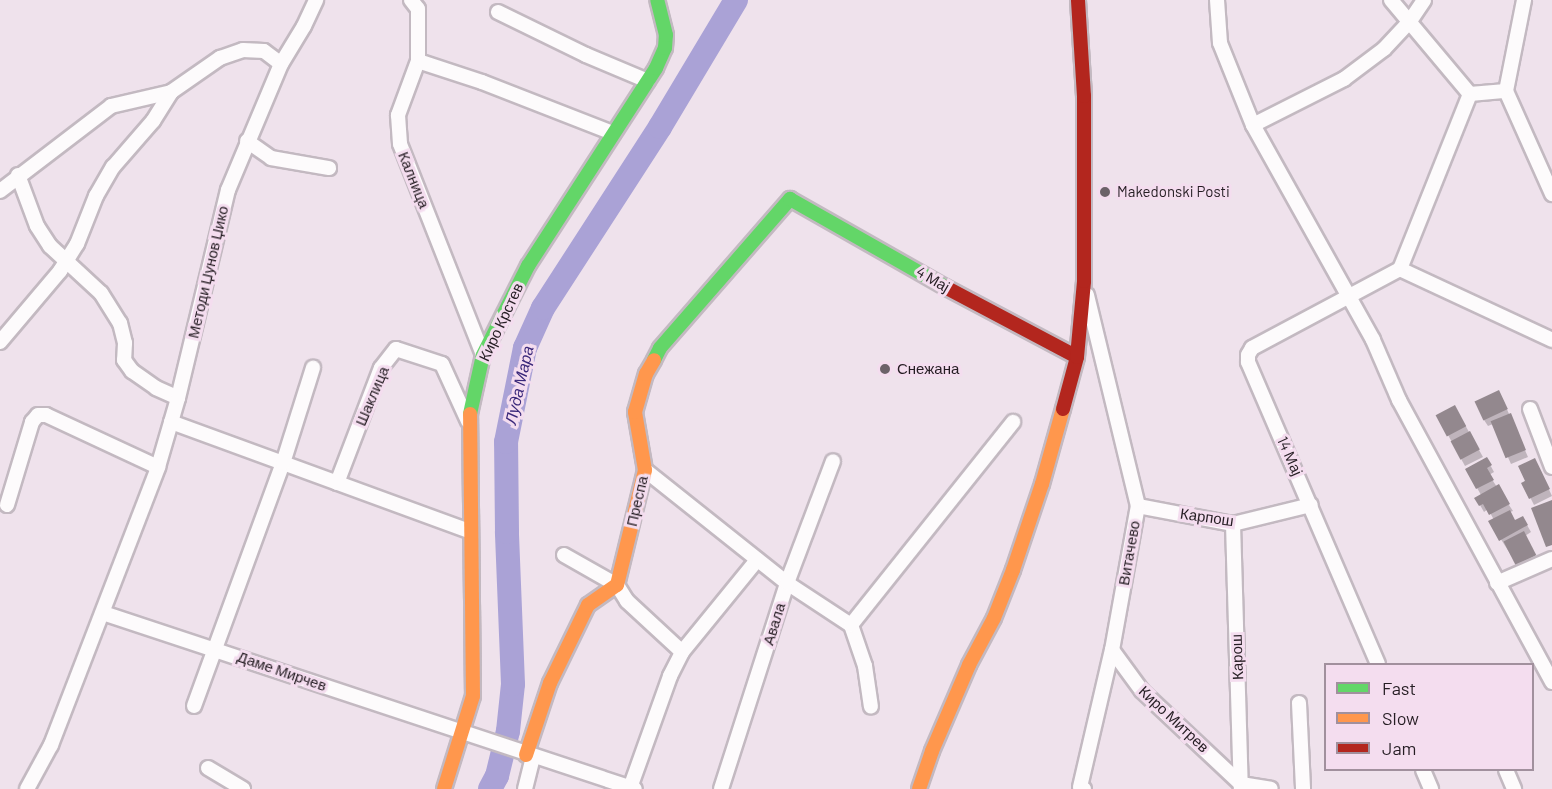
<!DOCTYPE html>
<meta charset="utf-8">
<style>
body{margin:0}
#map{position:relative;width:1552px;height:789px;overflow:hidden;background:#efe2ec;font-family:Barlow,sans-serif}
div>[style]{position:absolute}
.shadow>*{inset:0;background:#0003}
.river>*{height:24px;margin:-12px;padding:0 12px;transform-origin:12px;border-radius:12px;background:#aaa2d6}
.building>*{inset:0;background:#93888e;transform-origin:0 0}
.roads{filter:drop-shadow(2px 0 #c3b9c1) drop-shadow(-2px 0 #c3b9c1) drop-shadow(0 2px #c3b9c1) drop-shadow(0 -2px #c3b9c1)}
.street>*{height:14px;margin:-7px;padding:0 7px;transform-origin:7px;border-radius:7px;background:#fdfbfc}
.fast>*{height:14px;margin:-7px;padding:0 7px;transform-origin:7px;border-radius:7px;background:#63d668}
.slow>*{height:14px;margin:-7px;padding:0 7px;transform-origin:7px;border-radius:7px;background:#ff974d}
.jam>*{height:14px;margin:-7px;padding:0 7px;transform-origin:7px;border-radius:7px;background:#b3261e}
.dots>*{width:16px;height:16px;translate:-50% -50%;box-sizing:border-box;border:3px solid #f4ddef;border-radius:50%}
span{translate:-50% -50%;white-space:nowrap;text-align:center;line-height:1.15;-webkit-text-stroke:6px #f4ddef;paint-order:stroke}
.street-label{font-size:15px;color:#251d23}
.poi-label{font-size:15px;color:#251d23}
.left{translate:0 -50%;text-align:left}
.water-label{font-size:16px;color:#3a287a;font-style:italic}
.legend{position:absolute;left:1324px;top:663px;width:210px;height:108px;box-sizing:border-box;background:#f4ddef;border:2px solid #a1909d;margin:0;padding:8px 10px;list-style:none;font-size:18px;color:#251d23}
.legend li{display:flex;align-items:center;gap:12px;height:30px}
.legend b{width:30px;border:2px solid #a1909d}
</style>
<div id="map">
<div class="shadow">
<div style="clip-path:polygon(1502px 398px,1528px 457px,1511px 464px,1493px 424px,1488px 426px,1484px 420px)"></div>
<div style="clip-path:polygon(1455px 407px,1483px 457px,1465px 466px,1448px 435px)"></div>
<div style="clip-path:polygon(1487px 459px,1494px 472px,1489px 475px,1513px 511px,1510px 512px,1515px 522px,1523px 518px,1531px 532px,1525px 536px,1539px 562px,1521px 571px,1490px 522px,1494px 520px,1488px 509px,1484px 512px,1476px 498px,1481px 495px,1467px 470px)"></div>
<div style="clip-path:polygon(1538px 466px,1552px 496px,1534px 505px,1523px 483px)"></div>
</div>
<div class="river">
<div style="left:490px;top:789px;width:15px;rotate:-62deg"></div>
<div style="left:497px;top:776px;width:46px;rotate:-76.3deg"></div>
<div style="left:508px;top:731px;width:47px;rotate:-83.9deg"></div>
<div style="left:513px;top:684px;width:152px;rotate:-92.3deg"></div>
<div style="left:507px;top:532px;width:90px;rotate:-90.6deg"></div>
<div style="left:506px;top:442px;width:96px;rotate:-78.6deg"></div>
<div style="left:525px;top:348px;width:44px;rotate:-65.8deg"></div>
<div style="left:543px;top:308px;width:216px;rotate:-57.1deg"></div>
<div style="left:660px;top:127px;width:148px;rotate:-59.1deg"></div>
</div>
<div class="building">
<div style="left:1499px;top:390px;width:21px;height:27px;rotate:65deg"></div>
<div style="left:1455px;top:405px;width:24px;height:22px;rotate:62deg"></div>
<div style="left:1511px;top:413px;width:40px;height:22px;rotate:68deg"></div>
<div style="left:1470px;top:431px;width:21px;height:22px;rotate:62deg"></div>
<div style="clip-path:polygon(1487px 457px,1492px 465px,1487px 468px,1494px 480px,1476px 489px,1465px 469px)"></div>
<div style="clip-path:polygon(1535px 458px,1550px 489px,1529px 499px,1521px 483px,1525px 481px,1518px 466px)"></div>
<div style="clip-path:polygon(1499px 484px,1510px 504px,1489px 515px,1483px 504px,1479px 506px,1474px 498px)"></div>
<div style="clip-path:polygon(1552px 500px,1552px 545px,1546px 547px,1531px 508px)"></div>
<div style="clip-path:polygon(1510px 510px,1515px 520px,1523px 516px,1528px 525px,1499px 541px,1488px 521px)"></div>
<div style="left:1524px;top:531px;width:27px;height:23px;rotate:63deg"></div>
</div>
<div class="roads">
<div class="street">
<div style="left:411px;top:0;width:11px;rotate:52deg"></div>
<div style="left:418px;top:9px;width:52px;rotate:90deg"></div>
<div style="left:418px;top:61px;width:58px;rotate:110.3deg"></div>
<div style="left:398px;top:115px;width:29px;rotate:86deg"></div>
<div style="left:400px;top:144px;width:227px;rotate:68.5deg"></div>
<div style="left:1217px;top:0;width:43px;rotate:86deg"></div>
<div style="left:1220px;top:43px;width:88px;rotate:68.1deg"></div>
<div style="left:1253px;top:125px;width:246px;rotate:60.8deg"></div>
<div style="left:1373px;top:340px;width:65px;rotate:66.6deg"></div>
<div style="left:1399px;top:400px;width:321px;rotate:61.5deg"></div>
<div style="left:1391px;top:0;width:123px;rotate:50deg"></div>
<div style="left:1470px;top:94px;width:36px;rotate:-5deg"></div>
<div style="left:1506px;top:91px;width:113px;rotate:65.9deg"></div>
<div style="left:498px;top:12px;width:98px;rotate:26deg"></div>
<div style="left:586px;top:55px;width:67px;rotate:22.8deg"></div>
<div style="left:418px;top:61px;width:67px;rotate:18.2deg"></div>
<div style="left:482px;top:82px;width:141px;rotate:21.3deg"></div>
<div style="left:1506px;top:91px;width:93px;rotate:-78.8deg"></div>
<div style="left:1253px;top:125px;width:102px;rotate:-26.8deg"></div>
<div style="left:1344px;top:79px;width:50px;rotate:-36.9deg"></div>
<div style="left:1384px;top:49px;width:38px;rotate:-47deg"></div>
<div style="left:1410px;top:21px;width:25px;rotate:-56deg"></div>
<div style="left:247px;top:141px;width:29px;rotate:35deg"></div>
<div style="left:271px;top:158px;width:59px;rotate:9.8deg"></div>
<div style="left:18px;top:175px;width:54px;rotate:69.6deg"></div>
<div style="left:37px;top:226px;width:24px;rotate:57deg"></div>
<div style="left:50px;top:246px;width:69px;rotate:42.7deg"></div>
<div style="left:101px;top:293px;width:36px;rotate:58deg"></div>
<div style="left:120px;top:323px;width:21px;rotate:76deg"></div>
<div style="left:125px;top:343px;width:17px;rotate:93deg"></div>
<div style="left:124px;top:360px;width:14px;rotate:54deg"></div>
<div style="left:132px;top:371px;width:29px;rotate:35deg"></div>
<div style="left:156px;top:388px;width:24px;rotate:24deg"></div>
<div style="left:0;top:191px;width:140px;rotate:-37.4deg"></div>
<div style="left:111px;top:106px;width:62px;rotate:-13.1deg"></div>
<div style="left:171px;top:92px;width:60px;rotate:-34.8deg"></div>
<div style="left:220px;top:58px;width:24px;rotate:-19deg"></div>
<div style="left:243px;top:50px;width:21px;rotate:3deg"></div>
<div style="left:264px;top:51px;width:21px;rotate:37deg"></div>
<div style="left:1400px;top:269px;width:188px;rotate:-68.2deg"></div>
<div style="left:0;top:342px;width:93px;rotate:-49.8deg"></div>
<div style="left:60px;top:271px;width:32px;rotate:-58deg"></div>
<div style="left:77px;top:244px;width:52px;rotate:-68.4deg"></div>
<div style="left:96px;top:196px;width:34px;rotate:-60deg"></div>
<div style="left:113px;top:167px;width:61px;rotate:-49deg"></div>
<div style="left:153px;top:121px;width:34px;rotate:-58deg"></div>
<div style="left:1530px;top:409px;width:62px;rotate:69.2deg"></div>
<div style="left:171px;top:422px;width:317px;rotate:20.1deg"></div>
<div style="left:645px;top:470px;width:181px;rotate:38.5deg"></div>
<div style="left:787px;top:583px;width:77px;rotate:33.3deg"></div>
<div style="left:851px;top:625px;width:43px;rotate:71.1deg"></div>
<div style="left:865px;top:666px;width:41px;rotate:81.7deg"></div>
<div style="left:337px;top:483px;width:123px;rotate:-69.1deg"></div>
<div style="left:381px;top:368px;width:24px;rotate:-52deg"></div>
<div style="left:396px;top:349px;width:48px;rotate:18.1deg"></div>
<div style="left:442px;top:364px;width:63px;rotate:65.5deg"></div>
<div style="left:7px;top:505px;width:87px;rotate:-73.2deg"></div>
<div style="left:32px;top:422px;width:9px;rotate:-49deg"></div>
<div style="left:38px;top:415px;width:8px"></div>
<div style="left:46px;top:415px;width:123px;rotate:24.9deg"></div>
<div style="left:1138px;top:506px;width:97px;rotate:10.7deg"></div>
<div style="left:1233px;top:524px;width:80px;rotate:-13.7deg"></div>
<div style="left:1233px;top:524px;width:265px;rotate:88.3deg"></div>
<div style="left:564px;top:555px;width:61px;rotate:29.5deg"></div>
<div style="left:617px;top:585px;width:19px;rotate:58deg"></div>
<div style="left:627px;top:601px;width:75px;rotate:42.8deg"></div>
<div style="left:1497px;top:583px;width:60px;rotate:-23.6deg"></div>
<div style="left:103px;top:613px;width:560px;rotate:18.31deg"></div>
<div style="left:851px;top:625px;width:260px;rotate:-51.4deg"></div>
<div style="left:1112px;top:650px;width:51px;rotate:53.8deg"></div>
<div style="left:1142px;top:691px;width:136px;rotate:43.2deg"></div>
<div style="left:1241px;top:784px;width:30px;rotate:9deg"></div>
<div style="left:1378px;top:664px;width:329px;rotate:-113.3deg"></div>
<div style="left:1248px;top:362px;width:7px;rotate:-90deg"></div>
<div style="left:1248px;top:355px;width:8px;rotate:-60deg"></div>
<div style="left:1252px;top:348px;width:168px;rotate:-28.1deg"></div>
<div style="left:1400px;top:269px;width:168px;rotate:25deg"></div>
<div style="left:1299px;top:703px;width:86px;rotate:87.3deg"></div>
<div style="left:194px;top:706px;width:259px;rotate:-69.9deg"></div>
<div style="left:283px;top:463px;width:100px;rotate:-72.5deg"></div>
<div style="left:208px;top:768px;width:41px;rotate:31deg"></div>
<div style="left:1423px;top:770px;width:21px;rotate:67deg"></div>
<div style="left:1506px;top:770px;width:21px;rotate:67deg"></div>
<div style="left:630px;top:788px;width:119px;rotate:-70.3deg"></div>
<div style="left:670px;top:676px;width:27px;rotate:-63deg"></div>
<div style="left:682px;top:652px;width:119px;rotate:-50.8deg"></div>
<div style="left:27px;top:789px;width:50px;rotate:-61.4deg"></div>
<div style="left:51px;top:745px;width:298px;rotate:-68.9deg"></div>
<div style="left:158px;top:467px;width:72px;rotate:-73.8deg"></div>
<div style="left:178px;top:398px;width:214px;rotate:-76.5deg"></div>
<div style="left:228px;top:190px;width:137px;rotate:-67.2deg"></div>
<div style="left:281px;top:64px;width:44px;rotate:-58.8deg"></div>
<div style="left:304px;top:26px;width:29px;rotate:-65deg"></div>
<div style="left:525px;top:789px;width:33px;rotate:-76deg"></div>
<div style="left:721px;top:789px;width:216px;rotate:-72.2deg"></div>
<div style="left:787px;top:583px;width:130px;rotate:-69.3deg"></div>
<div style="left:1084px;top:789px;width:4px;rotate:-153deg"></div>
<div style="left:1080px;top:787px;width:141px;rotate:-76.9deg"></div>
<div style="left:1112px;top:650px;width:146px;rotate:-79.8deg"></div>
<div style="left:1138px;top:506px;width:217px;rotate:-103.6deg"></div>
</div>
<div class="fast">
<div style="left:654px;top:360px;width:13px;rotate:-63deg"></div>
<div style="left:660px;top:348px;width:198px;rotate:-48.9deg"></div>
<div style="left:790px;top:199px;width:178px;rotate:29.6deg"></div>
<div style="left:470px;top:414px;width:60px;rotate:-77.6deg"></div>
<div style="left:483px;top:355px;width:100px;rotate:-63.2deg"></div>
<div style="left:528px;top:266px;width:236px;rotate:-57.1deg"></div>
<div style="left:656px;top:68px;width:22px;rotate:-66deg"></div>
<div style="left:665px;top:48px;width:13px;rotate:-86deg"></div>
<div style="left:666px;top:35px;width:36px;rotate:-104deg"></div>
</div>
<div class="slow">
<div style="left:526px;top:755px;width:76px;rotate:-71.6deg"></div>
<div style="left:550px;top:683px;width:87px;rotate:-64deg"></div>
<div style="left:588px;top:605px;width:35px;rotate:-35deg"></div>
<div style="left:617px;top:585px;width:118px;rotate:-76.3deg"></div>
<div style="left:645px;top:470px;width:59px;rotate:-99.8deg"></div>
<div style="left:635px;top:412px;width:40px;rotate:-74deg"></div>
<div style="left:646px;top:374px;width:16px;rotate:-60deg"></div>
<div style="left:444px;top:789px;width:97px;rotate:-72.7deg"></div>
<div style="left:473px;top:696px;width:282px;rotate:-90.6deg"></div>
<div style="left:919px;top:789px;width:40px;rotate:-71.1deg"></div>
<div style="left:932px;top:751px;width:94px;rotate:-66.7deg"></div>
<div style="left:969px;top:665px;width:53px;rotate:-62deg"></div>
<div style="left:994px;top:618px;width:52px;rotate:-68.4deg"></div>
<div style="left:1013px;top:570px;width:91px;rotate:-71.4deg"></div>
<div style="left:1042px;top:484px;width:78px;rotate:-74.4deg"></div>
</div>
<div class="jam">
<div style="left:945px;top:287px;width:149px;rotate:27.9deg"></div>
<div style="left:1063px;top:409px;width:54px;rotate:-74.9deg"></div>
<div style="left:1077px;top:357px;width:76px;rotate:-84.7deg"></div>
<div style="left:1084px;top:281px;width:185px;rotate:-90deg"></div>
<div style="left:1084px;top:96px;width:96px;rotate:-93.6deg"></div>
</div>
</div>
<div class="dots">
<div style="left:1105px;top:192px;background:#6c6269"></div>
<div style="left:885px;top:369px;background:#6c6269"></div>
</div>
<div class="street-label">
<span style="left:414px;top:180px;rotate:68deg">Калница</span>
<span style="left:208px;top:272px;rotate:-77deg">Методи Џунов Џико</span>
<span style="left:933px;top:279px;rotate:30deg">4 Мај</span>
<span style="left:501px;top:322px;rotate:-65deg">Киро Крстев</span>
<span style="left:372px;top:396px;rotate:-67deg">Шаклица</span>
<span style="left:1290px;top:456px;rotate:66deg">14 Мај</span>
<span style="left:637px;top:501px;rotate:-77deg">Преспа</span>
<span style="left:1207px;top:517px;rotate:8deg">Карпош</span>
<span style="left:1129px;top:553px;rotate:-80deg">Витачево</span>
<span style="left:774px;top:624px;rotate:-73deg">Авала</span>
<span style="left:1237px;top:657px;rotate:-92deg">Карош</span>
<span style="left:282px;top:671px;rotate:19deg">Даме Мирчев</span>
<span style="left:1174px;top:719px;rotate:43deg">Киро Митрев</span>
</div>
<div class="poi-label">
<span class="left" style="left:1117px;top:192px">Makedonski Posti</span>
<span class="left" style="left:897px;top:369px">Снежана</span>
</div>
<div class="water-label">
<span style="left:519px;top:385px;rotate:-77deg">Луда Мара</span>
</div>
<ul class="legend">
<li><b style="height:8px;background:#63d668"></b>Fast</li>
<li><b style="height:8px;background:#ff974d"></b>Slow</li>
<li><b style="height:8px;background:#b3261e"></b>Jam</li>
</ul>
</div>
